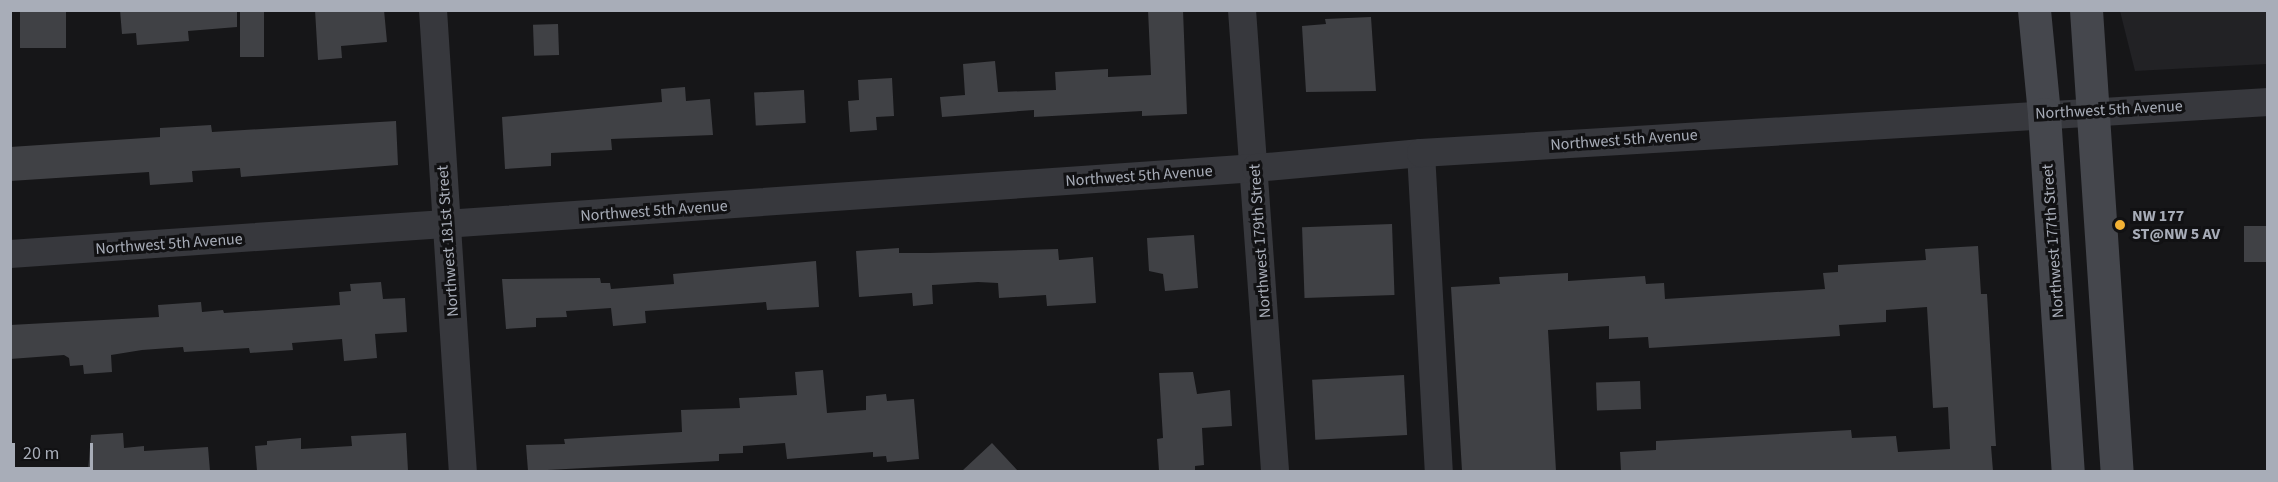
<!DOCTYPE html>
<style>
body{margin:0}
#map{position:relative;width:2278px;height:482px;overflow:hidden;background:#161618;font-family:"Source Sans 3",sans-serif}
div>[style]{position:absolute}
.built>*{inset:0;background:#222225}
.building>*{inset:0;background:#404145;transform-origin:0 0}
.street>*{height:28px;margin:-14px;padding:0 14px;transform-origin:14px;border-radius:14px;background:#37383d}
.secondary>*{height:33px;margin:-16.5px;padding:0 16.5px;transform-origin:16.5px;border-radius:16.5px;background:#45474d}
.dots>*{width:16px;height:16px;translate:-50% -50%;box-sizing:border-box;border:3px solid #111113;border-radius:50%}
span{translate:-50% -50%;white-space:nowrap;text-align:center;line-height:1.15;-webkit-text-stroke:6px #111113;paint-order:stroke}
.street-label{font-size:16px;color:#a8adb8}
.poi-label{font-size:16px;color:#a8adb8;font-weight:700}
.left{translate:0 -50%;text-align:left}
.frame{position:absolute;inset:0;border:12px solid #a8adb8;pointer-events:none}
.scale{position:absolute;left:12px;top:443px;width:81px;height:27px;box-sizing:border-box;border:3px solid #a8adb8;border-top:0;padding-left:8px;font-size:18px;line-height:21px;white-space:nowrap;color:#a8adb8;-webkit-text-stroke:4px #111113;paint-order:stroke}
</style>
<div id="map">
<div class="built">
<div style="clip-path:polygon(2120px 11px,2267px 11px,2267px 64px,2135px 71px)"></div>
</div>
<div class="building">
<div style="left:20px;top:10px;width:46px;height:38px"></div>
<div style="clip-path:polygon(120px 10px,237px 10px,237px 27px,188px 31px,189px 41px,137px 45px,136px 33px,122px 34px)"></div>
<div style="left:240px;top:10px;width:24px;height:47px"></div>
<div style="clip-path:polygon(315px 10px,384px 10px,387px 42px,341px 46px,342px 58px,318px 60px)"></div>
<div style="clip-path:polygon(1148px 10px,1183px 10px,1187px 114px,1142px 116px,1142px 111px,1034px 117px,1034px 110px,942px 117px,940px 97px,965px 95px,963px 64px,995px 61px,998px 92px,1056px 90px,1055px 72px,1108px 69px,1108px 77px,1151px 75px)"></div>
<div style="clip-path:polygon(1371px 17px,1376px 91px,1306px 92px,1302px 26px,1326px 24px,1325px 19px)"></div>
<div style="left:558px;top:24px;width:31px;height:25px;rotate:88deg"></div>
<div style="clip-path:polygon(892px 78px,894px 116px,876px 117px,877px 130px,850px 132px,848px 101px,859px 100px,858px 80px)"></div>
<div style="clip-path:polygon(685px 87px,686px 101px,710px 99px,713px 135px,611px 139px,612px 150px,551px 153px,551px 166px,505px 169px,502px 117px,662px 102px,661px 89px)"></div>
<div style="left:804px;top:90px;width:33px;height:50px;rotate:87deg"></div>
<div style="clip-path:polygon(396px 121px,398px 165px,241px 177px,240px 168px,192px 171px,193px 182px,150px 185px,149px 172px,10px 181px,10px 147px,160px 137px,160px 128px,211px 125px,212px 132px)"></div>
<div style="left:1392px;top:224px;width:71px;height:90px;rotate:88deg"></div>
<div style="left:2268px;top:226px;width:36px;height:24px;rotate:90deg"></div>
<div style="clip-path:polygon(1194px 235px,1198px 288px,1165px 291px,1163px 274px,1149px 271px,1147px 238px)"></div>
<div style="clip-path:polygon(1978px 246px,1981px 294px,1987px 294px,1996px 446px,1991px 446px,1993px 471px,1621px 471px,1620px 452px,1656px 450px,1656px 441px,1851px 430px,1852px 438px,1896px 436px,1898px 452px,1950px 449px,1948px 407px,1933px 408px,1927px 307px,1886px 310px,1886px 322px,1839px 325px,1840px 336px,1649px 348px,1648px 337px,1609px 339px,1609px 326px,1548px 330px,1556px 471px,1462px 471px,1451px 287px,1500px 284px,1499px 277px,1568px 273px,1568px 281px,1645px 276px,1646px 284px,1664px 283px,1665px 299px,1825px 289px,1823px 273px,1838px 272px,1838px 265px,1926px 260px,1925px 249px)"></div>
<div style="clip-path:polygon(899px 248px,899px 253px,930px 253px,1058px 249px,1059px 260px,1093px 257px,1096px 303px,1047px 306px,1046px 295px,999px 298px,998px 283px,978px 282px,932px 285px,933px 304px,913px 306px,912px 293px,859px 297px,856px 251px)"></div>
<div style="clip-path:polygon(816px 261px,819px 307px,767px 310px,766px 302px,645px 311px,646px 323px,613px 326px,611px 308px,566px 311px,567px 317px,536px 318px,536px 327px,506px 329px,502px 279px,600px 278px,601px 283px,610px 283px,611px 289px,674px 284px,673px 274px)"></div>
<div style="clip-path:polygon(381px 282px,383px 299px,405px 298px,407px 332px,375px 334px,377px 358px,344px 361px,342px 339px,292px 343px,293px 350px,250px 353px,249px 348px,184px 352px,183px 347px,142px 350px,111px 355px,112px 372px,84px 374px,83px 365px,70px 366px,69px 358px,64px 355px,10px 359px,10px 325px,159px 317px,158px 305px,201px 302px,202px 312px,223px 310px,224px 313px,340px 305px,339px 292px,351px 291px,350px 284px)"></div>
<div style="clip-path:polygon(823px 370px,827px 413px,866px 410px,866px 396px,886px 394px,887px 401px,914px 399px,919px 459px,887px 462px,886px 456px,873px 457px,873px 452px,787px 459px,785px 443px,743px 446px,743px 453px,719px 454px,719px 461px,528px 471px,526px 445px,565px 444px,564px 439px,682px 432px,681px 410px,740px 408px,739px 398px,797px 395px,795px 372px)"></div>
<div style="clip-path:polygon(1193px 372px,1197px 394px,1230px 390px,1232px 426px,1202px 428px,1204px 465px,1195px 466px,1195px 471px,1159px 471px,1157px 439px,1163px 438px,1159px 373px)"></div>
<div style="left:1404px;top:375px;width:60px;height:92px;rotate:87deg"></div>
<div style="left:1640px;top:381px;width:28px;height:44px;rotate:88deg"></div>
<div style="clip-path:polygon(123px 433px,124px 448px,144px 446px,144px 451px,208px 447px,210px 471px,88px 471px,91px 435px)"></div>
<div style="clip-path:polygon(406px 433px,408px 471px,257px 471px,255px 446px,267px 445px,267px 441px,301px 438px,301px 449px,352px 446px,351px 436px)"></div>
<div style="clip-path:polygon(992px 443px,1018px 471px,962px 471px)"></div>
</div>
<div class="street">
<div style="left:433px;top:10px;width:463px;rotate:86.3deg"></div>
<div style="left:1242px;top:10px;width:463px;rotate:85.9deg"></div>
<div style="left:1421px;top:153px;width:320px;rotate:86.8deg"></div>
<div style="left:10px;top:254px;width:1249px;rotate:-3.95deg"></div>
<div style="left:1256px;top:168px;width:166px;rotate:-5.2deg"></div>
<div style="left:1421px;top:153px;width:849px;rotate:-3.45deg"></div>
</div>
<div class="secondary">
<div style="left:2034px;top:10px;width:104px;rotate:84.5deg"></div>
<div style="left:2044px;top:114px;width:359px;rotate:86.2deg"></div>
<div style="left:2086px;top:10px;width:463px;rotate:86.2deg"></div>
</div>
<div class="dots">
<div style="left:2120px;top:225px;background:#f2b134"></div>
</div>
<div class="street-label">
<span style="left:2109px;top:110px;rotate:-3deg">Northwest 5th Avenue</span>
<span style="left:1624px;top:140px;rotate:-4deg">Northwest 5th Avenue</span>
<span style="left:1139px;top:176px;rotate:-4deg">Northwest 5th Avenue</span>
<span style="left:654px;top:211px;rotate:-4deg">Northwest 5th Avenue</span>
<span style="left:448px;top:241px;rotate:-94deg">Northwest 181st Street</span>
<span style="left:1260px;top:241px;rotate:-94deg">Northwest 179th Street</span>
<span style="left:2053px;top:241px;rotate:-94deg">Northwest 177th Street</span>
<span style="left:169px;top:244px;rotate:-4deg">Northwest 5th Avenue</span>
</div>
<div class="poi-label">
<span class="left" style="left:2132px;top:225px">NW 177<br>ST@NW 5 AV</span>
</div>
<div class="frame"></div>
<div class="scale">20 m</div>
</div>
